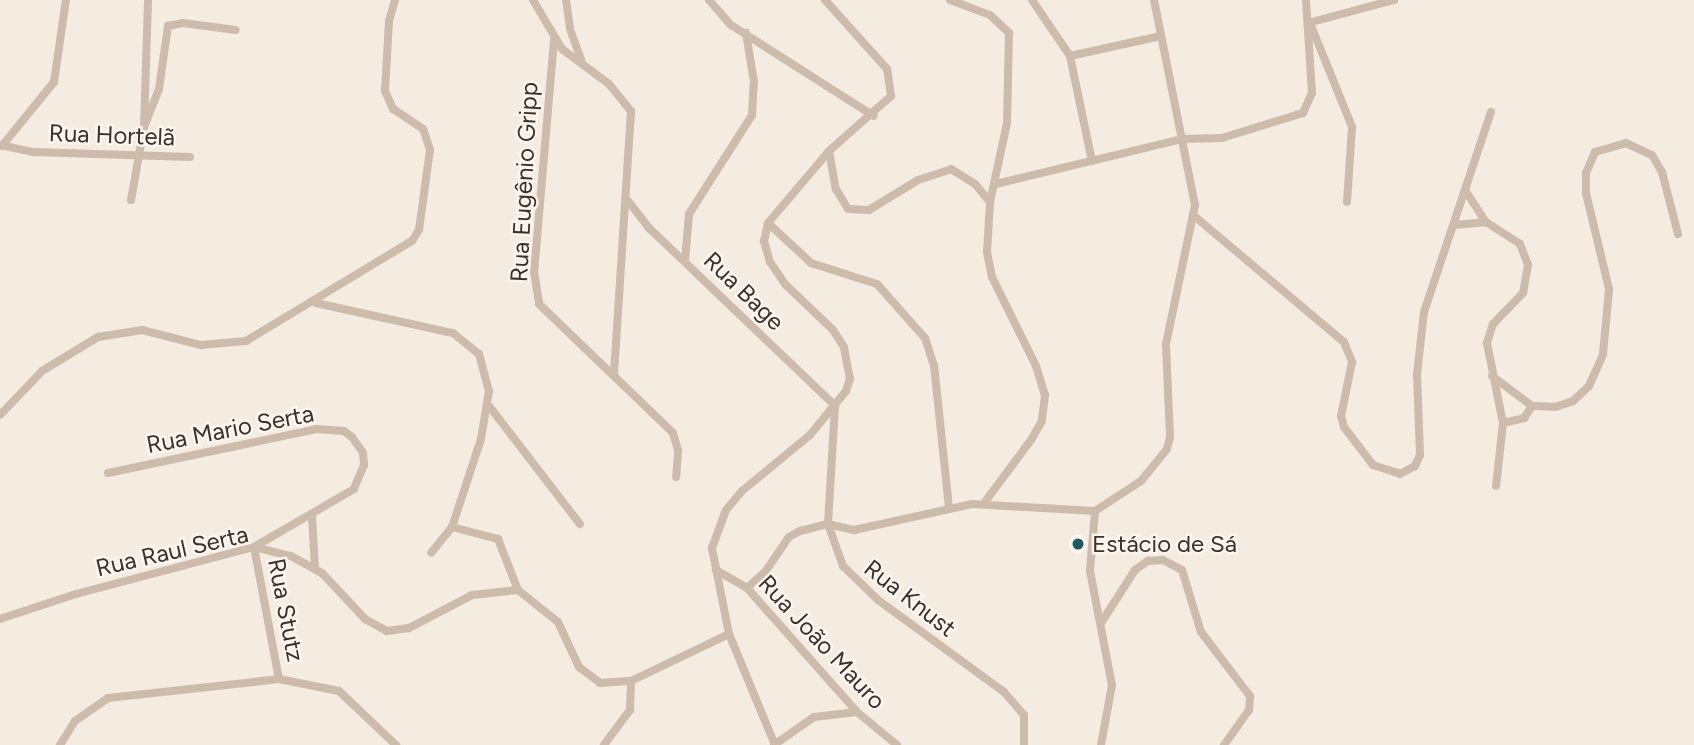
<!DOCTYPE html>
<meta charset="utf-8">
<style>
body{margin:0}
#map{position:relative;width:1694px;height:745px;overflow:hidden;background:#f4ebe1;font-family:Figtree,sans-serif}
div>[style]{position:absolute}
.minor>*{height:8px;margin:-4px;padding:0 4px;transform-origin:4px;border-radius:4px;background:#cdbbac}
.dots>*{width:19px;height:19px;translate:-50% -50%;box-sizing:border-box;border:4px solid #fbf5ee;border-radius:50%}
span{translate:-50% -50%;white-space:nowrap;text-align:center;line-height:1.15;-webkit-text-stroke:5px #fbf5ee;paint-order:stroke}
.street-label{font-size:24px;color:#3b302b}
.poi-label{font-size:24px;color:#3b302b}
.left{translate:0 -50%;text-align:left}
</style>
<div id="map">
<div class="minor">
<div style="left:148px;top:0;width:127px;rotate:91.8deg"></div>
<div style="left:144px;top:127px;width:41px;rotate:-68.5deg"></div>
<div style="left:159px;top:89px;width:64px;rotate:-81.9deg"></div>
<div style="left:168px;top:26px;width:15px;rotate:-11deg"></div>
<div style="left:183px;top:23px;width:53px;rotate:7.5deg"></div>
<div style="left:533px;top:0;width:57px;rotate:59.4deg"></div>
<div style="left:562px;top:49px;width:59px;rotate:36.7deg"></div>
<div style="left:609px;top:84px;width:35px;rotate:51deg"></div>
<div style="left:631px;top:111px;width:265px;rotate:93.7deg"></div>
<div style="left:566px;top:0;width:29px;rotate:82deg"></div>
<div style="left:570px;top:29px;width:33px;rotate:70deg"></div>
<div style="left:709px;top:0;width:33px;rotate:49deg"></div>
<div style="left:731px;top:25px;width:169px;rotate:32.5deg"></div>
<div style="left:950px;top:0;width:43px;rotate:20.6deg"></div>
<div style="left:990px;top:15px;width:26px;rotate:43deg"></div>
<div style="left:1009px;top:33px;width:90px;rotate:91.3deg"></div>
<div style="left:1007px;top:123px;width:81px;rotate:102.1deg"></div>
<div style="left:990px;top:202px;width:50px;rotate:93.4deg"></div>
<div style="left:987px;top:252px;width:25px;rotate:79deg"></div>
<div style="left:992px;top:277px;width:99px;rotate:63.7deg"></div>
<div style="left:1036px;top:366px;width:30px;rotate:73deg"></div>
<div style="left:1045px;top:395px;width:26px;rotate:97deg"></div>
<div style="left:1042px;top:421px;width:22px;rotate:120deg"></div>
<div style="left:1031px;top:440px;width:79px;rotate:126.7deg"></div>
<div style="left:1032px;top:0;width:68px;rotate:55.8deg"></div>
<div style="left:1070px;top:56px;width:93px;rotate:-12.4deg"></div>
<div style="left:1308px;top:23px;width:89px;rotate:-15deg"></div>
<div style="left:1310px;top:23px;width:112px;rotate:68deg"></div>
<div style="left:1352px;top:127px;width:75px;rotate:93.8deg"></div>
<div style="left:554px;top:40px;width:232px;rotate:94.9deg"></div>
<div style="left:534px;top:271px;width:33px;rotate:81deg"></div>
<div style="left:539px;top:304px;width:186px;rotate:43.9deg"></div>
<div style="left:673px;top:433px;width:19px;rotate:74deg"></div>
<div style="left:678px;top:451px;width:26px;rotate:94deg"></div>
<div style="left:1070px;top:56px;width:107px;rotate:78.2deg"></div>
<div style="left:0;top:145px;width:34px;rotate:12deg"></div>
<div style="left:33px;top:152px;width:157px;rotate:1.8deg"></div>
<div style="left:2px;top:146px;width:82px;rotate:-50.9deg"></div>
<div style="left:54px;top:82px;width:83px;rotate:-81.7deg"></div>
<div style="left:829px;top:151px;width:39px;rotate:80deg"></div>
<div style="left:836px;top:189px;width:23px;rotate:59deg"></div>
<div style="left:848px;top:209px;width:21px;rotate:3deg"></div>
<div style="left:869px;top:210px;width:57px;rotate:-31.5deg"></div>
<div style="left:918px;top:180px;width:35px;rotate:-18deg"></div>
<div style="left:951px;top:169px;width:28px;rotate:32deg"></div>
<div style="left:975px;top:184px;width:23px;rotate:50deg"></div>
<div style="left:996px;top:184px;width:191px;rotate:-13.6deg"></div>
<div style="left:1182px;top:139px;width:40px;rotate:-1.4deg"></div>
<div style="left:1222px;top:138px;width:85px;rotate:-17.2deg"></div>
<div style="left:1303px;top:113px;width:22px;rotate:-66deg"></div>
<div style="left:1312px;top:93px;width:93px;rotate:-93.7deg"></div>
<div style="left:1465px;top:190px;width:38px;rotate:57deg"></div>
<div style="left:1486px;top:222px;width:40px;rotate:32.9deg"></div>
<div style="left:1520px;top:244px;width:22px;rotate:69deg"></div>
<div style="left:1528px;top:265px;width:28px;rotate:100deg"></div>
<div style="left:1523px;top:293px;width:43px;rotate:134.1deg"></div>
<div style="left:1493px;top:324px;width:20px;rotate:108deg"></div>
<div style="left:1487px;top:343px;width:82px;rotate:78.7deg"></div>
<div style="left:1503px;top:423px;width:63px;rotate:96.3deg"></div>
<div style="left:131px;top:200px;width:74px;rotate:-79.9deg"></div>
<div style="left:628px;top:201px;width:33px;rotate:52deg"></div>
<div style="left:648px;top:227px;width:259px;rotate:43.7deg"></div>
<div style="left:1193px;top:215px;width:197px;rotate:40.1deg"></div>
<div style="left:1344px;top:342px;width:22px;rotate:68deg"></div>
<div style="left:1352px;top:362px;width:55px;rotate:101.5deg"></div>
<div style="left:1341px;top:416px;width:11px;rotate:75deg"></div>
<div style="left:1344px;top:427px;width:48px;rotate:52.7deg"></div>
<div style="left:1373px;top:465px;width:28px;rotate:18deg"></div>
<div style="left:1400px;top:474px;width:17px;rotate:-28deg"></div>
<div style="left:1415px;top:466px;width:12px;rotate:-66deg"></div>
<div style="left:1420px;top:455px;width:81px;rotate:-92.1deg"></div>
<div style="left:1417px;top:374px;width:62px;rotate:-83.6deg"></div>
<div style="left:1424px;top:312px;width:211px;rotate:-71.5deg"></div>
<div style="left:768px;top:223px;width:59px;rotate:42.9deg"></div>
<div style="left:811px;top:263px;width:69px;rotate:17.7deg"></div>
<div style="left:877px;top:284px;width:72px;rotate:48.4deg"></div>
<div style="left:925px;top:338px;width:28px;rotate:72deg"></div>
<div style="left:934px;top:365px;width:143px;rotate:84deg"></div>
<div style="left:1454px;top:225px;width:32px;rotate:-5deg"></div>
<div style="left:685px;top:261px;width:47px;rotate:-85.1deg"></div>
<div style="left:689px;top:214px;width:117px;rotate:-57.5deg"></div>
<div style="left:752px;top:115px;width:33px;rotate:-87deg"></div>
<div style="left:754px;top:82px;width:50px;rotate:-99.3deg"></div>
<div style="left:316px;top:303px;width:140px;rotate:12.4deg"></div>
<div style="left:453px;top:333px;width:33px;rotate:39deg"></div>
<div style="left:479px;top:354px;width:38px;rotate:75deg"></div>
<div style="left:489px;top:391px;width:49px;rotate:99.5deg"></div>
<div style="left:481px;top:439px;width:93px;rotate:108.2deg"></div>
<div style="left:452px;top:527px;width:33px;rotate:129deg"></div>
<div style="left:1492px;top:376px;width:50px;rotate:36.9deg"></div>
<div style="left:489px;top:406px;width:149px;rotate:52.4deg"></div>
<div style="left:835px;top:406px;width:118px;rotate:93.4deg"></div>
<div style="left:828px;top:524px;width:45px;rotate:70.3deg"></div>
<div style="left:843px;top:566px;width:49px;rotate:44.2deg"></div>
<div style="left:878px;top:600px;width:156px;rotate:36.1deg"></div>
<div style="left:1004px;top:692px;width:30px;rotate:49deg"></div>
<div style="left:1024px;top:715px;width:30px;rotate:90deg"></div>
<div style="left:0;top:415px;width:61px;rotate:-46.3deg"></div>
<div style="left:42px;top:371px;width:66px;rotate:-31.3deg"></div>
<div style="left:98px;top:337px;width:45px;rotate:-9deg"></div>
<div style="left:142px;top:330px;width:61px;rotate:14.3deg"></div>
<div style="left:201px;top:345px;width:45px;rotate:-5.1deg"></div>
<div style="left:246px;top:341px;width:194px;rotate:-31.1deg"></div>
<div style="left:412px;top:241px;width:13px;rotate:-58deg"></div>
<div style="left:419px;top:230px;width:81px;rotate:-82.2deg"></div>
<div style="left:430px;top:150px;width:22px;rotate:-108deg"></div>
<div style="left:423px;top:129px;width:36px;rotate:-146deg"></div>
<div style="left:393px;top:109px;width:20px;rotate:-114deg"></div>
<div style="left:385px;top:91px;width:70px;rotate:-86.7deg"></div>
<div style="left:389px;top:21px;width:22px;rotate:-74deg"></div>
<div style="left:1503px;top:423px;width:22px;rotate:-13deg"></div>
<div style="left:1524px;top:418px;width:14px;rotate:-56deg"></div>
<div style="left:1532px;top:406px;width:23px;rotate:2deg"></div>
<div style="left:1555px;top:407px;width:19px;rotate:-18deg"></div>
<div style="left:1573px;top:401px;width:22px;rotate:-43deg"></div>
<div style="left:1589px;top:386px;width:35px;rotate:-66deg"></div>
<div style="left:1603px;top:354px;width:65px;rotate:-84.7deg"></div>
<div style="left:1609px;top:289px;width:99px;rotate:-103.5deg"></div>
<div style="left:1586px;top:193px;width:20px;rotate:-90deg"></div>
<div style="left:1586px;top:173px;width:23px;rotate:-67deg"></div>
<div style="left:1595px;top:152px;width:32px;rotate:-16deg"></div>
<div style="left:1626px;top:143px;width:29px;rotate:25deg"></div>
<div style="left:1652px;top:155px;width:20px;rotate:60deg"></div>
<div style="left:1662px;top:172px;width:64px;rotate:75.5deg"></div>
<div style="left:108px;top:473px;width:213px;rotate:-11.9deg"></div>
<div style="left:316px;top:429px;width:28px;rotate:4deg"></div>
<div style="left:344px;top:431px;width:10px;rotate:37deg"></div>
<div style="left:352px;top:437px;width:19px;rotate:55deg"></div>
<div style="left:363px;top:453px;width:12px;rotate:85deg"></div>
<div style="left:364px;top:465px;width:26px;rotate:113deg"></div>
<div style="left:354px;top:489px;width:116px;rotate:149.9deg"></div>
<div style="left:1095px;top:511px;width:60px;rotate:94.8deg"></div>
<div style="left:1090px;top:571px;width:116px;rotate:79.1deg"></div>
<div style="left:1112px;top:685px;width:61px;rotate:100.4deg"></div>
<div style="left:312px;top:516px;width:52px;rotate:86.7deg"></div>
<div style="left:452px;top:527px;width:48px;rotate:14.6deg"></div>
<div style="left:498px;top:539px;width:55px;rotate:68.6deg"></div>
<div style="left:254px;top:547px;width:134px;rotate:79.3deg"></div>
<div style="left:716px;top:570px;width:36px;rotate:30deg"></div>
<div style="left:747px;top:588px;width:166px;rotate:48.4deg"></div>
<div style="left:857px;top:712px;width:52px;rotate:39.5deg"></div>
<div style="left:747px;top:588px;width:24px;rotate:-42deg"></div>
<div style="left:765px;top:572px;width:42px;rotate:-55.6deg"></div>
<div style="left:789px;top:537px;width:13px;rotate:-29deg"></div>
<div style="left:800px;top:531px;width:29px;rotate:-14deg"></div>
<div style="left:828px;top:524px;width:27px;rotate:13deg"></div>
<div style="left:854px;top:530px;width:121px;rotate:-12.4deg"></div>
<div style="left:972px;top:504px;width:123px;rotate:3.3deg"></div>
<div style="left:1095px;top:511px;width:55px;rotate:-33.1deg"></div>
<div style="left:1141px;top:481px;width:41px;rotate:-50.9deg"></div>
<div style="left:1167px;top:449px;width:12px;rotate:-76deg"></div>
<div style="left:1170px;top:437px;width:93px;rotate:-92.5deg"></div>
<div style="left:1166px;top:344px;width:142px;rotate:-78.2deg"></div>
<div style="left:1195px;top:205px;width:209px;rotate:-101.3deg"></div>
<div style="left:0;top:619px;width:80px;rotate:-18.2deg"></div>
<div style="left:76px;top:594px;width:184px;rotate:-14.8deg"></div>
<div style="left:254px;top:547px;width:38px;rotate:14deg"></div>
<div style="left:291px;top:556px;width:35px;rotate:29deg"></div>
<div style="left:322px;top:573px;width:63px;rotate:46.9deg"></div>
<div style="left:365px;top:619px;width:25px;rotate:29deg"></div>
<div style="left:387px;top:631px;width:22px;rotate:-8deg"></div>
<div style="left:409px;top:628px;width:71px;rotate:-27.6deg"></div>
<div style="left:472px;top:595px;width:46px;rotate:-6.2deg"></div>
<div style="left:518px;top:590px;width:51px;rotate:38.7deg"></div>
<div style="left:558px;top:622px;width:50px;rotate:65deg"></div>
<div style="left:579px;top:667px;width:26px;rotate:37deg"></div>
<div style="left:600px;top:683px;width:31px;rotate:-4deg"></div>
<div style="left:631px;top:681px;width:109px;rotate:-25.6deg"></div>
<div style="left:1101px;top:623px;width:63px;rotate:-57.3deg"></div>
<div style="left:1135px;top:570px;width:16px;rotate:-35deg"></div>
<div style="left:1148px;top:561px;width:15px;rotate:-4deg"></div>
<div style="left:1163px;top:560px;width:21px;rotate:28deg"></div>
<div style="left:1182px;top:570px;width:65px;rotate:73deg"></div>
<div style="left:1201px;top:632px;width:81px;rotate:52.6deg"></div>
<div style="left:1250px;top:696px;width:14px;rotate:94deg"></div>
<div style="left:1249px;top:710px;width:43px;rotate:125.5deg"></div>
<div style="left:60px;top:745px;width:28px;rotate:-58deg"></div>
<div style="left:75px;top:721px;width:40px;rotate:-34.9deg"></div>
<div style="left:108px;top:698px;width:172px;rotate:-6.3deg"></div>
<div style="left:279px;top:679px;width:61px;rotate:11.3deg"></div>
<div style="left:339px;top:691px;width:79px;rotate:43.5deg"></div>
<div style="left:604px;top:745px;width:44px;rotate:-53.4deg"></div>
<div style="left:630px;top:710px;width:29px;rotate:-88deg"></div>
<div style="left:774px;top:745px;width:49px;rotate:-35deg"></div>
<div style="left:814px;top:717px;width:43px;rotate:-6.6deg"></div>
<div style="left:775px;top:745px;width:120px;rotate:-112.5deg"></div>
<div style="left:729px;top:634px;width:88px;rotate:-101.2deg"></div>
<div style="left:712px;top:548px;width:40px;rotate:-69.8deg"></div>
<div style="left:726px;top:510px;width:25px;rotate:-50deg"></div>
<div style="left:742px;top:491px;width:88px;rotate:-39.5deg"></div>
<div style="left:810px;top:435px;width:57px;rotate:-50.7deg"></div>
<div style="left:846px;top:391px;width:13px;rotate:-72deg"></div>
<div style="left:850px;top:379px;width:33px;rotate:-101deg"></div>
<div style="left:844px;top:347px;width:20px;rotate:-123deg"></div>
<div style="left:833px;top:330px;width:66px;rotate:-136.2deg"></div>
<div style="left:785px;top:284px;width:27px;rotate:-124deg"></div>
<div style="left:770px;top:262px;width:22px;rotate:-106deg"></div>
<div style="left:764px;top:241px;width:18px;rotate:-77deg"></div>
<div style="left:768px;top:223px;width:94px;rotate:-49.7deg"></div>
<div style="left:829px;top:151px;width:83px;rotate:-41.6deg"></div>
<div style="left:891px;top:96px;width:27px;rotate:-98deg"></div>
<div style="left:887px;top:69px;width:93px;rotate:-131.9deg"></div>
</div>
<div class="dots">
<div style="left:1078px;top:544px;background:#1f5a5e"></div>
</div>
<div class="street-label">
<span style="left:112px;top:135px;rotate:2deg">Rua Hortelã</span>
<span style="left:524px;top:182px;rotate:-87deg">Rua Eugênio Gripp</span>
<span style="left:744px;top:291px;rotate:44deg">Rua Bage</span>
<span style="left:230px;top:429px;rotate:-11deg">Rua Mario Serta</span>
<span style="left:172px;top:551px;rotate:-13deg">Rua Raul Serta</span>
<span style="left:910px;top:598px;rotate:38deg">Rua Knust</span>
<span style="left:286px;top:610px;rotate:79deg">Rua Stutz</span>
<span style="left:822px;top:642px;rotate:47deg">Rua João Mauro</span>
</div>
<div class="poi-label">
<span class="left" style="left:1092px;top:544px">Estácio de Sá</span>
</div>
</div>
